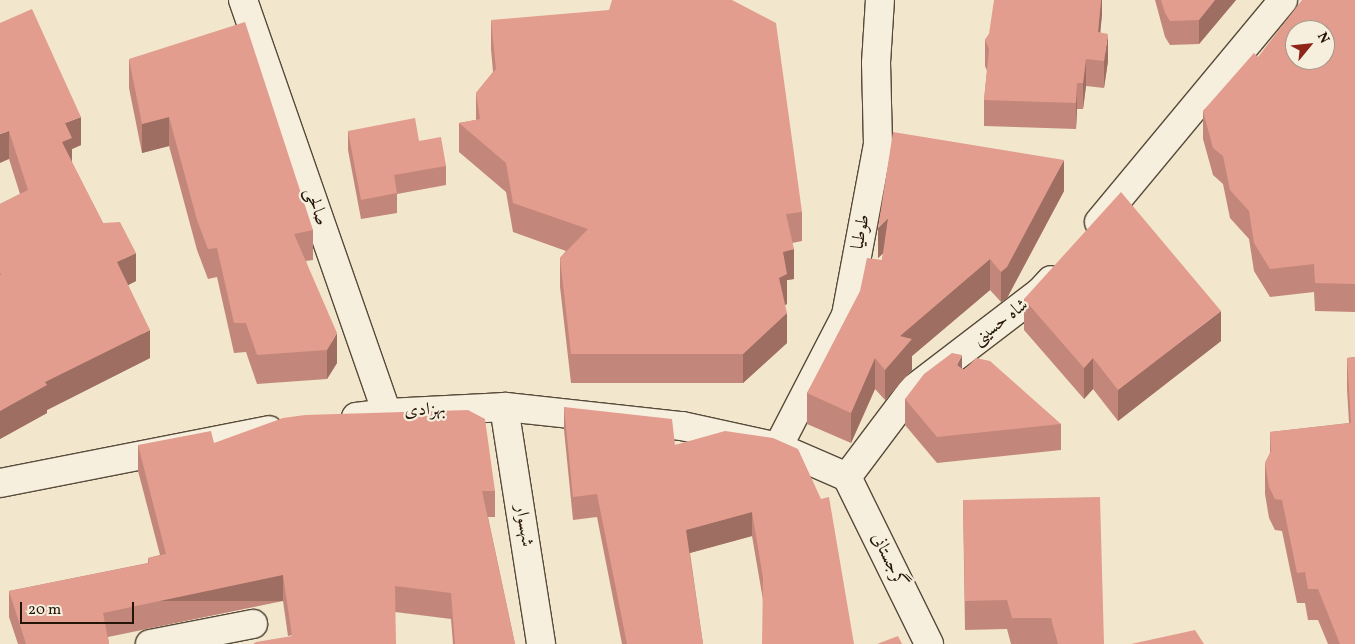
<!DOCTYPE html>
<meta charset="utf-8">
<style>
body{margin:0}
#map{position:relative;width:1355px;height:644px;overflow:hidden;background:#f2e7cd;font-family:Vollkorn,Amiri,serif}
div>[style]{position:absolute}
.roads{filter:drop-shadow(1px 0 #584a39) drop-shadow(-1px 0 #584a39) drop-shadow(0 1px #584a39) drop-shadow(0 -1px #584a39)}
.street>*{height:28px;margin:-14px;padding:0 14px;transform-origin:14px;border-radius:14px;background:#f7efde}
.wall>*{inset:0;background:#c2877a}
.shaded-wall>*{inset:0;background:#9e6e63;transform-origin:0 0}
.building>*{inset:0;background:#e29d8e}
span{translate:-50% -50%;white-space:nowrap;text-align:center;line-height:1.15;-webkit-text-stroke:4.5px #f7efde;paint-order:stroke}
.street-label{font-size:18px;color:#241508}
.north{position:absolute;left:1285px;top:20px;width:50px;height:50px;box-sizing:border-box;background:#f7efde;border:1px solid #a39888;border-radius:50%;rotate:62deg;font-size:14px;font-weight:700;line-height:20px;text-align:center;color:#241508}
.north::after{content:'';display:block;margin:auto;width:18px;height:22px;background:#8f2418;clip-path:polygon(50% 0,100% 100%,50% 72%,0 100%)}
.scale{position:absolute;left:20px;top:602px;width:114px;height:22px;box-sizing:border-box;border:2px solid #241508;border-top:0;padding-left:6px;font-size:15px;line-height:18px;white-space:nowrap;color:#241508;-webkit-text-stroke:4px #f7efde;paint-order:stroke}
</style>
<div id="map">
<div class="roads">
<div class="street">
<div style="left:243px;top:0;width:437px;rotate:70.8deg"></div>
<div style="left:1099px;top:222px;width:288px;rotate:-50.3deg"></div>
<div style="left:504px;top:407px;width:240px;rotate:81.1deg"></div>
<div style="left:356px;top:417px;width:31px;rotate:-7deg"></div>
<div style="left:387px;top:413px;width:119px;rotate:-2.9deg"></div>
<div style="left:506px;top:407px;width:177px;rotate:6.2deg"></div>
<div style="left:682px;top:426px;width:98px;rotate:12.3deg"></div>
<div style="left:778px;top:447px;width:75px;rotate:23.5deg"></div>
<div style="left:778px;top:447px;width:148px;rotate:-62.7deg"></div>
<div style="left:846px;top:315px;width:174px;rotate:-79.4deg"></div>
<div style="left:878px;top:144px;width:81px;rotate:-91.4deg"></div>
<div style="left:876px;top:63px;width:63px;rotate:-86.4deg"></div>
<div style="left:847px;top:477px;width:110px;rotate:-53.1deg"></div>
<div style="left:913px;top:389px;width:160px;rotate:-37.4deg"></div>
<div style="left:1040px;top:292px;width:16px;rotate:-47deg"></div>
<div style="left:847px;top:477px;width:186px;rotate:63.8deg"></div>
<div style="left:0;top:483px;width:274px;rotate:-11.1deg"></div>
<div style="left:150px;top:644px;width:105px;rotate:-11deg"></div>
</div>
</div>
<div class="wall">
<div style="clip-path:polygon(1102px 0,1102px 14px,1100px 32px,1108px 61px,1104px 88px,1086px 86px,1083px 109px,1077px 109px,1076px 129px,984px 126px,984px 100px,987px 71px,985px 66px,985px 40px,989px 34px)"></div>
<div style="clip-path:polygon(1155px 0,1236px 0,1199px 44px,1170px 45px,1165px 37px)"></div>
<div style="clip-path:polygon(1355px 0,1355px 312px,1315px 311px,1314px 292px,1270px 297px,1254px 271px,1249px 239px,1230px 218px,1223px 184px,1213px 175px,1203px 139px,1203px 111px,1258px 57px)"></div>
<div style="clip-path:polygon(491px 20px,802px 212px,802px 241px,792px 243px,794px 279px,787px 280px,787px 304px,785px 305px,787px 343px,743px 383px,571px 383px,560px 287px,560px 258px,566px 251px,513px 232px,506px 192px,459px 152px,459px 123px,476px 120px,476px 93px,493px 72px,491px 49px)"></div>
<div style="clip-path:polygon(0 23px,81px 145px,72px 149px,72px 163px,103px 223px,136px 281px,128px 285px,150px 358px,47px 410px,47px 413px,0 439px,0 204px,20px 194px,9px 159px)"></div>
<div style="clip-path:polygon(129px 59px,313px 230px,313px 260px,306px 261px,337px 363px,327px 379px,257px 384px,246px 352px,234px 353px,217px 277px,208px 279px,197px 250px,169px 146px,142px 153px,129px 88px)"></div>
<div style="clip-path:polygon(348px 131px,419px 141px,446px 166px,446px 185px,397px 194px,397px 213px,361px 219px,348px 150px)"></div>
<div style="clip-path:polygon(1064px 191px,1007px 298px,1001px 302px,990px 290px,912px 356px,912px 370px,885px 400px,875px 389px,851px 443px,807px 424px,807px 393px,882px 260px,883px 253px,878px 258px,878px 228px)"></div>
<div style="clip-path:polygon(1024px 299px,1221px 341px,1118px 421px,1093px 389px,1084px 399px,1024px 330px)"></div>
<div style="clip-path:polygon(1355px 357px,1355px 644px,1328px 644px,1318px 620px,1308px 620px,1305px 603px,1297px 603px,1282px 531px,1275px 530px,1269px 518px,1265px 494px,1265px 463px,1270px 453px,1270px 432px,1349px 423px,1347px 389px,1347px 358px)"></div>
<div style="clip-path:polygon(962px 369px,1061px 424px,1061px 450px,937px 463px,905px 425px,905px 399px)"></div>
<div style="clip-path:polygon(564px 407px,675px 445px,773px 438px,763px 600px,752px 536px,690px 553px,703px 644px,622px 644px,597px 517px,573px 520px,564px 430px)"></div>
<div style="clip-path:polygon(214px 443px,495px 491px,495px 517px,488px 517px,515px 644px,453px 644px,451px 619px,395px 612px,288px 636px,283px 601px,108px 637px,109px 644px,18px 644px,9px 617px,9px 591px,148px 563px,148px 558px,160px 555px,138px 471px,138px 445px)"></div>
<div style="clip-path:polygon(963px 500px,1104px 644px,1011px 644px,1007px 629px,965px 630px)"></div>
</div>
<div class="shaded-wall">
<div style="clip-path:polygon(1101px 0,1102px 0,1102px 14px,1098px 58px,1098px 32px)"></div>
<div style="clip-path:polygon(1215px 0,1236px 0,1199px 44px,1199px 20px)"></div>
<div style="clip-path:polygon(1108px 34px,1108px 61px,1104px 88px,1104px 61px)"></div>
<div style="clip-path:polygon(1086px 59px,1086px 86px,1083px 109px,1083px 83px)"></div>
<div style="clip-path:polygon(1077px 83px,1077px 109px,1076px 129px,1076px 103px)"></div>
<div style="clip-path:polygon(81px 117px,81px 145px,72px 149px,72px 166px,62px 142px,65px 123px)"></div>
<div style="clip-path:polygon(169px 117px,169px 146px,142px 153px,142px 124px)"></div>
<div style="clip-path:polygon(9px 131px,9px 159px,0 163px,0 134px)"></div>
<div style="clip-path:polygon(1064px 160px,1064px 191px,1007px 298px,1001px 302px,1001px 272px)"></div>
<div style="clip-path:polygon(888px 218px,888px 249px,878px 258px,878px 228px)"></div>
<div style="clip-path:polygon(794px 249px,794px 279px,787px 280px,787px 304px,779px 308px,779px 278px,783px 252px)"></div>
<div style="clip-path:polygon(136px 253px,136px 281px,117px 291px,117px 262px)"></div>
<div style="clip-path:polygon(990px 259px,990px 290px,912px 356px,912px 370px,885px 400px,885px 370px,900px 336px)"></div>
<div style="clip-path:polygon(1221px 311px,1221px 341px,1118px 421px,1118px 390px)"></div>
<div style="clip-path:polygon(787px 313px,787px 343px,743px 383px,743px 354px)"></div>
<div style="clip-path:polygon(150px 330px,150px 358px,47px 410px,47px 413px,0 439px,0 411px,45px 382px)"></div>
<div style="clip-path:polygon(337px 333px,337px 363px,327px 379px,327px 350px)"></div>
<div style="clip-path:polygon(962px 355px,962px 381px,957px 365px)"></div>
<div style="clip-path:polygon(875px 358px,875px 389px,851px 443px,851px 413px)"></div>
<div style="clip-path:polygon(1093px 358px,1093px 389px,1084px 399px,1084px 368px)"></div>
<div style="clip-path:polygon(752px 512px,752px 536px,686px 554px,686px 530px)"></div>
<div style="left:283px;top:575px;width:26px;height:184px;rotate:90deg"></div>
</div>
<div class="building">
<div style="clip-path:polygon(612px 0,732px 0,776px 23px,802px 212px,786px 214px,794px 249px,783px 252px,787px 274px,779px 278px,787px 313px,743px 354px,571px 354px,560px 258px,588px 229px,513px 203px,506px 163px,459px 123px,480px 119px,476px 93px,496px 69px,491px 20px,609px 10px)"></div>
<div style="clip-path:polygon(994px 0,1101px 0,1098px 32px,1108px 34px,1104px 61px,1086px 59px,1083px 83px,1077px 83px,1076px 103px,984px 100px,989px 49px,985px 40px,989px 34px)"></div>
<div style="clip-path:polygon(1161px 0,1215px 0,1199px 20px,1170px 21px,1165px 13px)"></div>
<div style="clip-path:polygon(evenodd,1302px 0,1355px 0,1355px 284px,1315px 283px,1314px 264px,1270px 269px,1254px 243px,1249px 211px,1230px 190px,1223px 156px,1213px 148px,1203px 111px,1254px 53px,1258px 57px,1302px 0,1295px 30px,1325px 30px,1325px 60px,1295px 60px,1295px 30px)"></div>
<div style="clip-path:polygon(32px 9px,81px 117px,65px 123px,72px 138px,62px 142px,103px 223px,120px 222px,136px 253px,117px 262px,150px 330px,45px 382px,47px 385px,0 411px,0 275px,1px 275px,0 272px,0 204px,28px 190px,9px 131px,0 134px,0 23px)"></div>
<div style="clip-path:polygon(245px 22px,313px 230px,294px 234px,337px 333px,327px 350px,257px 355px,246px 323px,234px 323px,217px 248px,208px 249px,197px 220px,169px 117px,142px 124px,129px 59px)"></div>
<div style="clip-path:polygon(415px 118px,419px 141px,441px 137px,446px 166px,394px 175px,397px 193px,361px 200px,348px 131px)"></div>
<div style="clip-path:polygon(893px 132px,1064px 160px,1007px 267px,1001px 272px,990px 259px,900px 336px,912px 339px,885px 370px,875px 358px,851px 413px,807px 393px,860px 291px,867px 258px,882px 260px,888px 218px,878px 228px)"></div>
<div style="clip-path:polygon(1121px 192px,1221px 311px,1118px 390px,1093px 358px,1084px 368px,1024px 299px)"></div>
<div style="clip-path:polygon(952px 353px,962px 355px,957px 365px,964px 370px,976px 358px,990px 361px,1061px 424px,937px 437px,905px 399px,924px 374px)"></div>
<div style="clip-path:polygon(1355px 357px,1355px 644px,1340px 644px,1318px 589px,1308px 589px,1305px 572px,1297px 573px,1282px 500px,1275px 499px,1269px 487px,1265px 463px,1271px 451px,1270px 432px,1351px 423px,1347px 358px)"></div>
<div style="clip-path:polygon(564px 407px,672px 419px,675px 445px,725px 431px,773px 438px,798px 449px,821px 499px,829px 497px,854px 644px,762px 644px,763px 578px,752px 512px,686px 530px,703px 644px,627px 644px,597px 494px,573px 497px)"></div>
<div style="clip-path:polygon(468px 410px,485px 419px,495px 491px,482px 491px,515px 644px,455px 644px,451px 593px,395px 586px,396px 644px,253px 644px,256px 642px,292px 636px,283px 575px,103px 613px,109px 644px,26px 644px,9px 591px,149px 563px,148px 558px,166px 554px,138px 445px,211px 431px,214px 443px,283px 418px,305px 415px)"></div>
<div style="clip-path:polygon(1100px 497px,1104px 644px,1058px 644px,1051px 618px,1012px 618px,1007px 600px,965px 601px,963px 500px)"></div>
<div style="clip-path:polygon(1195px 630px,1204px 644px,1131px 644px)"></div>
<div style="clip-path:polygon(898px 636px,902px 644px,877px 644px)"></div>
</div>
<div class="street-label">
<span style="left:315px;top:207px;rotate:71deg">صالحی</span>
<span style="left:862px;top:232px;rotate:-79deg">طوطیا</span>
<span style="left:1001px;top:323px;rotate:-37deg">شاه حسینی</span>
<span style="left:425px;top:411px;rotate:-3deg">بهزادی</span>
<span style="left:523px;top:526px;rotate:81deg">شهسوار</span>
<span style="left:888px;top:561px;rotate:64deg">گرجستانی</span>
</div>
<div class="north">N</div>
<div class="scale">20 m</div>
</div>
